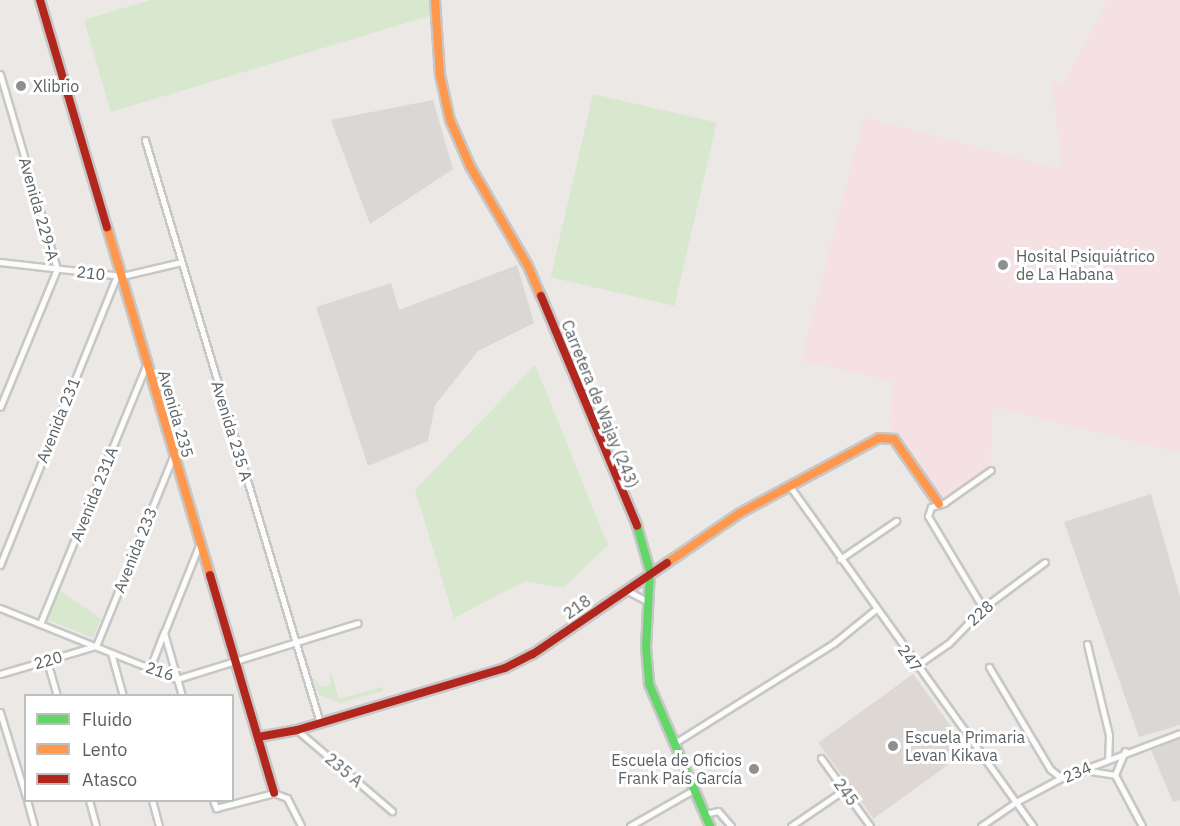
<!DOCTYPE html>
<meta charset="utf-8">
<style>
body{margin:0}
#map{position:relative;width:1180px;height:826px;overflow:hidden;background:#ebe8e5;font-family:"IBM Plex Sans",sans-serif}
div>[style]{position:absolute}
.industrial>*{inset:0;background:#dbd7d5}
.education>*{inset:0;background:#ddd8d4;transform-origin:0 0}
.medical>*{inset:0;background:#f5e1e3}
.green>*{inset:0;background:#d7e8ce;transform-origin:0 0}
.roads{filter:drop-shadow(2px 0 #c7c7c7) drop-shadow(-2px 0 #c7c7c7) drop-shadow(0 2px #c7c7c7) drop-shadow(0 -2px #c7c7c7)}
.street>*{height:5px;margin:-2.5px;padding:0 2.5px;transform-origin:2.5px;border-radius:2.5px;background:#fcfcfb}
.fast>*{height:8px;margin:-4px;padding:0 4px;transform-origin:4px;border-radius:4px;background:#63d668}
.slow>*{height:8px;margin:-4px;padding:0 4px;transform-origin:4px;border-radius:4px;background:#ff974d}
.jam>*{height:8px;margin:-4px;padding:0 4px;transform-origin:4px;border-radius:4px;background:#b3261e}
.dots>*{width:16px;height:16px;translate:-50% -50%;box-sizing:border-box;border:3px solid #fff;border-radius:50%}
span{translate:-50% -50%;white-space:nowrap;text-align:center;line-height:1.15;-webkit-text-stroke:6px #fff;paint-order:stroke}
.poi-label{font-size:16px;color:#5a6164}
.left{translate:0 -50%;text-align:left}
.right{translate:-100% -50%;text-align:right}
.street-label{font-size:16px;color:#5a6164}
.legend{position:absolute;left:24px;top:694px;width:210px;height:108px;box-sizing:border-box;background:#fff;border:2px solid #bdc0c1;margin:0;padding:8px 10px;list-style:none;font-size:18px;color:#5a6164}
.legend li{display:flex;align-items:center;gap:12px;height:30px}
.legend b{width:30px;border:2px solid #bdc0c1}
</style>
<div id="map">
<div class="industrial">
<div style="clip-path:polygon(433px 100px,453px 169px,370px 224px,331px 120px)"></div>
<div style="clip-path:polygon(517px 265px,534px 323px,478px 351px,435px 405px,428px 441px,368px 466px,316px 307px,391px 283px,399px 310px)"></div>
<div style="clip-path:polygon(1151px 494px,1180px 596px,1180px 725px,1139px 737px,1064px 522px)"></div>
<div style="clip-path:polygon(1180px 738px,1180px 800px,1173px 802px,1151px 750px)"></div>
</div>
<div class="education">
<div style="left:913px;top:674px;width:94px;height:117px;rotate:54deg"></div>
</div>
<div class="medical">
<div style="clip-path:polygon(1108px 0,1180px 0,1180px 453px,993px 407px,990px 467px,942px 500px,889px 425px,892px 381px,801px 360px,864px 117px,1062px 170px,1052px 81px,1063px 85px)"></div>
</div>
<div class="green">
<div style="clip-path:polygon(151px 0,431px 0,432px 12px,429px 16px,111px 112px,84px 20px)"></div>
<div style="left:593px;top:94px;width:127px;height:188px;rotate:13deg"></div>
<div style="clip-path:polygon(535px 365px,608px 545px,563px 588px,525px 581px,454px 618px,415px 490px)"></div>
<div style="clip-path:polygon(58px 589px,101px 619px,93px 638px,46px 619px)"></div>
<div style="clip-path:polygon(330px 669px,339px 699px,382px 687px,383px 691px,341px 703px,318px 694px,313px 678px,321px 687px,331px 685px)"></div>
</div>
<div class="roads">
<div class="street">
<div style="left:0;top:74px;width:203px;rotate:73.7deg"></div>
<div style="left:57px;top:269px;width:149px;rotate:112.4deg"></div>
<div style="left:145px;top:140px;width:609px;rotate:73.29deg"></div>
<div style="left:0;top:262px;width:123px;rotate:6.5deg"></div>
<div style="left:122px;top:276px;width:61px;rotate:-13.3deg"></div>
<div style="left:791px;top:488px;width:416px;rotate:54.4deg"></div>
<div style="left:840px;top:559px;width:68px;rotate:-34.2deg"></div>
<div style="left:0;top:565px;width:312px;rotate:-68deg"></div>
<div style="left:626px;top:590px;width:26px;rotate:28deg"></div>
<div style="left:0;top:608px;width:191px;rotate:21.9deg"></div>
<div style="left:177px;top:679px;width:189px;rotate:-17.2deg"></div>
<div style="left:983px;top:608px;width:107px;rotate:-120.9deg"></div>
<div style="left:928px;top:516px;width:9px;rotate:-72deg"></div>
<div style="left:931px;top:507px;width:14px;rotate:-17deg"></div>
<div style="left:944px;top:503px;width:57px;rotate:-35.1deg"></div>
<div style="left:40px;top:624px;width:282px;rotate:-67.7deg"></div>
<div style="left:1087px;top:644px;width:94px;rotate:76.4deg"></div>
<div style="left:1109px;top:735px;width:23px;rotate:92deg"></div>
<div style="left:111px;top:653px;width:45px;rotate:74.4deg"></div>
<div style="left:47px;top:661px;width:36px;rotate:74deg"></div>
<div style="left:916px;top:666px;width:39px;rotate:-35deg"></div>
<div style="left:948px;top:644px;width:50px;rotate:-45.8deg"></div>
<div style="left:983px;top:608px;width:77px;rotate:-36.6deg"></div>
<div style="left:989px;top:667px;width:119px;rotate:59.1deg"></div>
<div style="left:1050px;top:769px;width:14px;rotate:39deg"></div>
<div style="left:150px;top:668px;width:36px;rotate:-69deg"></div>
<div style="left:0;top:674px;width:100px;rotate:-16.3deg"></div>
<div style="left:96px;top:646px;width:207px;rotate:-67.9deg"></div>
<div style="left:182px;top:696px;width:66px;rotate:-105.9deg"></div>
<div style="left:164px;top:633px;width:97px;rotate:-68.2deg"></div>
<div style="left:0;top:712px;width:89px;rotate:73deg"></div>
<div style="left:297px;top:730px;width:125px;rotate:40.5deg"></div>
<div style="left:673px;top:744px;width:190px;rotate:-32.1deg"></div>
<div style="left:834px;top:643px;width:54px;rotate:-39deg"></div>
<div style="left:1125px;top:751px;width:26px;rotate:113deg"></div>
<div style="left:1115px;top:775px;width:58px;rotate:62.1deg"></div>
<div style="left:821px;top:758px;width:84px;rotate:54.2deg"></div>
<div style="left:1084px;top:770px;width:31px;rotate:9deg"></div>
<div style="left:27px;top:800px;width:27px;rotate:75deg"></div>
<div style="left:89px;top:800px;width:27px;rotate:75deg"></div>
<div style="left:152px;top:800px;width:27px;rotate:75deg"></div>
<div style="left:213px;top:800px;width:9px;rotate:69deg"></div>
<div style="left:216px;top:808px;width:60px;rotate:-14.5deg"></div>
<div style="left:274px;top:793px;width:14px;rotate:21deg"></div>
<div style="left:287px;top:798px;width:31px;rotate:63deg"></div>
<div style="left:704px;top:814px;width:14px;rotate:-12deg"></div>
<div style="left:718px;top:811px;width:20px;rotate:49deg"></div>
<div style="left:630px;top:826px;width:73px;rotate:-29.7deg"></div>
<div style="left:791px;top:826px;width:64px;rotate:-34.2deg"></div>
<div style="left:981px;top:826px;width:42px;rotate:-34.4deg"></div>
<div style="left:1016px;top:802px;width:51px;rotate:-28.1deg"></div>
<div style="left:1061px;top:778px;width:127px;rotate:-20.7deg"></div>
</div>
<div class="fast">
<div style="left:637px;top:526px;width:47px;rotate:73.9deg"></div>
<div style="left:650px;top:571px;width:76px;rotate:93deg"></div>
<div style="left:646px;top:647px;width:37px;rotate:85deg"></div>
<div style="left:649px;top:684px;width:155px;rotate:66.8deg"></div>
</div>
<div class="slow">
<div style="left:435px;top:0;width:75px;rotate:86.2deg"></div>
<div style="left:440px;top:75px;width:46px;rotate:77.5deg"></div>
<div style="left:450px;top:120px;width:50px;rotate:66.5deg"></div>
<div style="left:470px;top:166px;width:116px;rotate:59.9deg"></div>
<div style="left:528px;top:266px;width:33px;rotate:67deg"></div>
<div style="left:107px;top:227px;width:363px;rotate:73.5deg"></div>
<div style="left:667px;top:563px;width:88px;rotate:-34.4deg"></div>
<div style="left:740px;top:513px;width:158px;rotate:-28.3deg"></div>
<div style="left:879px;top:438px;width:15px;rotate:4deg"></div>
<div style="left:894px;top:439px;width:79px;rotate:55.3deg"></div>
</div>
<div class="jam">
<div style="left:40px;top:0;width:237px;rotate:73.6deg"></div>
<div style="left:541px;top:296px;width:249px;rotate:67.3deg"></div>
<div style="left:210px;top:575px;width:227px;rotate:73.6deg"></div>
<div style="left:258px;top:737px;width:40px;rotate:-10deg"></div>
<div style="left:297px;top:730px;width:217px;rotate:-16.6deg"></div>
<div style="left:505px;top:668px;width:31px;rotate:-27deg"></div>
<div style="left:533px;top:654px;width:162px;rotate:-34.2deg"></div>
</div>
</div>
<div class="dots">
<div style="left:21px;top:86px;background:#8d9091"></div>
<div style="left:1003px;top:265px;background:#8d9091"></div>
<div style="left:893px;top:746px;background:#8d9091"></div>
<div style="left:754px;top:769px;background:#8d9091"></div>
</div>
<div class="poi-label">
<span class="left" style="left:33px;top:86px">Xlibrio</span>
<span class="left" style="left:1016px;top:265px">Hosital Psiquiátrico<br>de La Habana</span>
<span class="left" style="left:905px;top:746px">Escuela Primaria<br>Levan Kikava</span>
<span class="right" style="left:742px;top:769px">Escuela de Oficios<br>Frank País García</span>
</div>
<div class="street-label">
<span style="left:39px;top:209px;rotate:74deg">Avenida 229-A</span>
<span style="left:91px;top:273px;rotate:7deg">210</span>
<span style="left:600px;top:404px;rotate:68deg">Carretera de Wajay (243)</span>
<span style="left:176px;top:414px;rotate:74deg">Avenida 235</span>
<span style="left:58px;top:420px;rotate:-68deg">Avenida 231</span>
<span style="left:232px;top:431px;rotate:73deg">Avenida 235 A</span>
<span style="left:94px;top:494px;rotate:-68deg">Avenida 231A</span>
<span style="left:135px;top:550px;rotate:-68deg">Avenida 233</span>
<span style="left:577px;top:607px;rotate:-35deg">218</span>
<span style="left:980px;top:613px;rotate:-42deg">228</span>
<span style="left:910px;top:658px;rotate:55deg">247</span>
<span style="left:48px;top:660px;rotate:-16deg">220</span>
<span style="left:160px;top:671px;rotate:19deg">216</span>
<span style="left:344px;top:770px;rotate:40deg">235 A</span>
<span style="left:1077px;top:772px;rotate:-24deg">234</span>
<span style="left:846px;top:792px;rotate:54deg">245</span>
</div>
<ul class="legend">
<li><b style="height:8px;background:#63d668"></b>Fluido</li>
<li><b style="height:8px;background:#ff974d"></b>Lento</li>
<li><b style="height:8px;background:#b3261e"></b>Atasco</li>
</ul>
</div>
